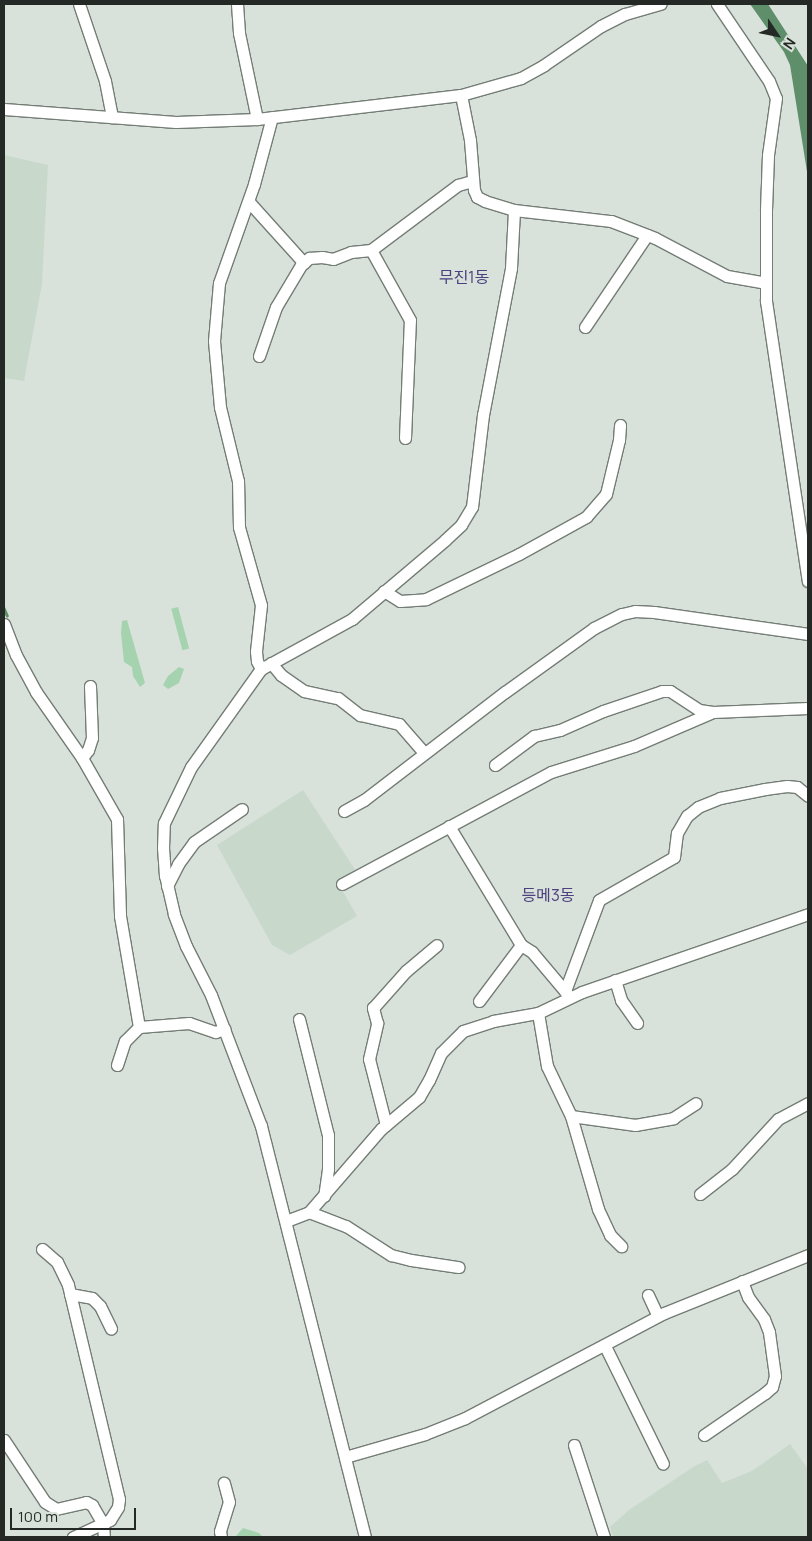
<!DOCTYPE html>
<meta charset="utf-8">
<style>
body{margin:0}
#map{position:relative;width:812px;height:1541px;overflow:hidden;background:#d8e2da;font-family:Manrope,"Noto Sans KR",sans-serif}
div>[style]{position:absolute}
.built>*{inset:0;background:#c8d8cb}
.green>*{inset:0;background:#a6d3af;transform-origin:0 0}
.water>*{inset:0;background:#5e8f6a}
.stream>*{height:2.5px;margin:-1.25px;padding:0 1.25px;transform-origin:1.25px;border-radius:1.25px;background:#5e8f6a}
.roads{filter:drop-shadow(1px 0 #747d75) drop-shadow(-1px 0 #747d75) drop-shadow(0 1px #747d75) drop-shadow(0 -1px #747d75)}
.minor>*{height:11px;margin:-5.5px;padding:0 5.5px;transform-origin:5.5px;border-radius:5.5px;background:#fff}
span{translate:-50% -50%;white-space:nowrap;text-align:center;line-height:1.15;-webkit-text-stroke:4px #d8e2da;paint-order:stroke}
.quarter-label{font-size:16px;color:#4c417e}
.frame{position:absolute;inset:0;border:5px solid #252926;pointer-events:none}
.north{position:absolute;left:752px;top:10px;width:50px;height:50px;-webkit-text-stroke:4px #d8e2da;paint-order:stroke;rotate:124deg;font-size:14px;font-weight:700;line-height:20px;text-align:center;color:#252926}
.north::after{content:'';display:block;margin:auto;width:18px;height:22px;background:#252926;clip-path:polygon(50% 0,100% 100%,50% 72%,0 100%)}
.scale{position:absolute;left:10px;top:1508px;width:126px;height:22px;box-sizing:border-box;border:2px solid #252926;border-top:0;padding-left:6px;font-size:15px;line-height:18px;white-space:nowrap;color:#252926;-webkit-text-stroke:4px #d8e2da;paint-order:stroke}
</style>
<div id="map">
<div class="built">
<div style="clip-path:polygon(4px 155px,48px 165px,42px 284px,24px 381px,4px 378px)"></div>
<div style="clip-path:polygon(303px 790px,356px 871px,338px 883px,357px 916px,290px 955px,272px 945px,217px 845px)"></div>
<div style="clip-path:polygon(790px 1444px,808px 1469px,808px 1537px,613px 1537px,610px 1527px,629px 1510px,693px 1467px,707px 1460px,722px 1483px,752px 1471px)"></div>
</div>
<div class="green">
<div style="left:178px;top:607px;width:43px;height:7px;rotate:75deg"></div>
<div style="clip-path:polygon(127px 620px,145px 683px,140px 687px,133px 676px,132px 667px,124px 662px,121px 633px,122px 621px)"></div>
<div style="clip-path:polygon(179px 667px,184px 669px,179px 683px,168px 689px,163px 685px,168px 676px)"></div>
<div style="clip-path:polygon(243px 1528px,259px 1533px,263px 1537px,235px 1537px)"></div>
</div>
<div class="water">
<div style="clip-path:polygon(750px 4px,768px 4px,808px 66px,808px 178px,790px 65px,784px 52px)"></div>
</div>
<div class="stream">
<div style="left:4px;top:608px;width:8px;rotate:67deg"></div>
</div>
<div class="roads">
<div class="minor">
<div style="left:79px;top:4px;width:81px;rotate:71.3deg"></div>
<div style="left:105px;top:81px;width:37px;rotate:79deg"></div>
<div style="left:237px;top:4px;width:29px;rotate:86deg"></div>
<div style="left:239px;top:33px;width:88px;rotate:78.2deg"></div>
<div style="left:717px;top:4px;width:93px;rotate:56deg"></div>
<div style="left:769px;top:81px;width:18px;rotate:68deg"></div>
<div style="left:776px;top:98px;width:58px;rotate:98deg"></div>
<div style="left:768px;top:155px;width:55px;rotate:92.1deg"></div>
<div style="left:766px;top:210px;width:91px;rotate:90deg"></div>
<div style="left:766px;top:301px;width:283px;rotate:81.5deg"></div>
<div style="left:4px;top:109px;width:172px;rotate:4.3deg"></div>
<div style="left:176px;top:122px;width:81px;rotate:-2.1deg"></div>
<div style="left:257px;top:119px;width:205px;rotate:-6.7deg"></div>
<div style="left:461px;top:95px;width:62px;rotate:-15.8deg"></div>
<div style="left:521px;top:78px;width:26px;rotate:-29deg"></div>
<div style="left:544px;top:65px;width:69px;rotate:-34.4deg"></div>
<div style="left:601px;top:26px;width:27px;rotate:-27deg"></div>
<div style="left:625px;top:14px;width:37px;rotate:-16deg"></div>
<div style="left:249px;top:202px;width:82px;rotate:48deg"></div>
<div style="left:514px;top:210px;width:98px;rotate:6.5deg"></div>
<div style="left:611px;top:221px;width:47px;rotate:21.1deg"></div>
<div style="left:655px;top:238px;width:81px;rotate:27.8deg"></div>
<div style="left:727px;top:276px;width:39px;rotate:10deg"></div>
<div style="left:585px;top:327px;width:111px;rotate:-56deg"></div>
<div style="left:259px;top:356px;width:52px;rotate:-70.9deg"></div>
<div style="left:276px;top:307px;width:49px;rotate:-59.2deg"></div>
<div style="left:301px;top:265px;width:11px;rotate:-41deg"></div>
<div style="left:309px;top:258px;width:13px;rotate:-4deg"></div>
<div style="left:322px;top:257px;width:11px;rotate:10deg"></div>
<div style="left:333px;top:259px;width:19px;rotate:-21deg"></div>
<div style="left:351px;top:252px;width:20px;rotate:-6deg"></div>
<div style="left:405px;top:438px;width:118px;rotate:-87.6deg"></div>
<div style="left:410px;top:320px;width:80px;rotate:-119.1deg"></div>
<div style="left:371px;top:250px;width:109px;rotate:-36.8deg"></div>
<div style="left:458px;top:185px;width:15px;rotate:-16deg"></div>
<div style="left:384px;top:591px;width:19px;rotate:32deg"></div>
<div style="left:400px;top:601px;width:26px;rotate:-4deg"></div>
<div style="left:426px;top:599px;width:103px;rotate:-25.8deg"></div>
<div style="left:519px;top:554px;width:77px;rotate:-28.9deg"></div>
<div style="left:586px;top:517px;width:30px;rotate:-49deg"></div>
<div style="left:606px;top:494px;width:56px;rotate:-76.5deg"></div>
<div style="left:619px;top:440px;width:15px;rotate:-86deg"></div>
<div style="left:4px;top:624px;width:33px;rotate:69deg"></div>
<div style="left:16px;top:655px;width:42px;rotate:61.6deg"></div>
<div style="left:36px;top:692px;width:80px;rotate:55.1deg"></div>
<div style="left:82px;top:758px;width:70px;rotate:60.2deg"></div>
<div style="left:117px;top:819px;width:97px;rotate:88.2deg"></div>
<div style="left:120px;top:916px;width:113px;rotate:80.3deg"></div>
<div style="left:271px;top:663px;width:16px;rotate:50deg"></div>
<div style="left:281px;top:675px;width:28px;rotate:35deg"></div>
<div style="left:304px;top:691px;width:35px;rotate:12deg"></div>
<div style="left:338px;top:698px;width:28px;rotate:38deg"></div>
<div style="left:360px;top:715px;width:40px;rotate:13deg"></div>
<div style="left:399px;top:724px;width:38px;rotate:49deg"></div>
<div style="left:261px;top:669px;width:9px;rotate:-117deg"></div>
<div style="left:257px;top:661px;width:10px;rotate:-96deg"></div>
<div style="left:256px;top:651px;width:46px;rotate:-83.8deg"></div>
<div style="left:261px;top:605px;width:81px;rotate:-105.8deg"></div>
<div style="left:239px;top:527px;width:46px;rotate:-91.2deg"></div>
<div style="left:238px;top:481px;width:76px;rotate:-103.7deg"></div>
<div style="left:220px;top:407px;width:66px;rotate:-95.2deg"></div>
<div style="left:214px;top:341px;width:58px;rotate:-85.1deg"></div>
<div style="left:219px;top:283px;width:105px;rotate:-70.5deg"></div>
<div style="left:254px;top:184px;width:69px;rotate:-75deg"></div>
<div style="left:82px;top:758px;width:10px;rotate:-53deg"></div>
<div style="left:88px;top:750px;width:13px;rotate:-72deg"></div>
<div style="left:92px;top:738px;width:52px;rotate:-92.2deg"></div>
<div style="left:495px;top:765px;width:49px;rotate:-36.6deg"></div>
<div style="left:534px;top:736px;width:27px;rotate:-13deg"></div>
<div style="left:560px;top:730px;width:47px;rotate:-23.8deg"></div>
<div style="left:603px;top:711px;width:62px;rotate:-18.7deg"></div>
<div style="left:662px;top:691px;width:8px"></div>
<div style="left:670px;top:691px;width:35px;rotate:33deg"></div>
<div style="left:699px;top:710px;width:14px;rotate:8deg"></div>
<div style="left:713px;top:712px;width:95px;rotate:-2.4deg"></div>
<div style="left:344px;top:811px;width:23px;rotate:-29deg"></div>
<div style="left:364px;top:800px;width:178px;rotate:-37.5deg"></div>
<div style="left:505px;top:692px;width:110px;rotate:-35.7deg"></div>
<div style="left:594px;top:628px;width:31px;rotate:-27deg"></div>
<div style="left:622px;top:614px;width:13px;rotate:-13deg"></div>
<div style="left:635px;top:611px;width:19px;rotate:3deg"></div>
<div style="left:654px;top:612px;width:156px;rotate:8.1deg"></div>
<div style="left:449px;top:826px;width:139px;rotate:58.8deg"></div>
<div style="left:342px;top:884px;width:237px;rotate:-28.2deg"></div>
<div style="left:551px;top:772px;width:87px;rotate:-17.4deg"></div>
<div style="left:634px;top:746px;width:86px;rotate:-23.3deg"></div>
<div style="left:167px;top:886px;width:25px;rotate:-63deg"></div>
<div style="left:178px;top:864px;width:27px;rotate:-54deg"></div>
<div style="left:194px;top:842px;width:58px;rotate:-34.5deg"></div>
<div style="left:615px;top:980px;width:21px;rotate:73deg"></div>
<div style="left:621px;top:1000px;width:28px;rotate:55deg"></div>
<div style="left:569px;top:997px;width:7px;rotate:-124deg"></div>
<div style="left:565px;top:991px;width:97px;rotate:-69.5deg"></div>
<div style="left:599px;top:900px;width:86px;rotate:-29.8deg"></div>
<div style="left:674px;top:857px;width:24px;rotate:-83deg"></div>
<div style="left:677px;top:833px;width:20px;rotate:-60deg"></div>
<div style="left:687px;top:816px;width:14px;rotate:-39deg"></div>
<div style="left:698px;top:807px;width:24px;rotate:-22deg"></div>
<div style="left:720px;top:798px;width:46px;rotate:-11.3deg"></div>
<div style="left:765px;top:789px;width:22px;rotate:-8deg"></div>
<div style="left:787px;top:786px;width:10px;rotate:6deg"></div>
<div style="left:797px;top:787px;width:14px;rotate:39deg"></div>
<div style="left:479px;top:1001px;width:70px;rotate:-53.1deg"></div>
<div style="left:521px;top:945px;width:13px;rotate:32deg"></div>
<div style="left:532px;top:952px;width:51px;rotate:49.8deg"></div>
<div style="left:538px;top:1013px;width:54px;rotate:80.4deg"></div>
<div style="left:547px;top:1066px;width:55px;rotate:64.4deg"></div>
<div style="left:571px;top:1116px;width:97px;rotate:73.8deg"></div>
<div style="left:598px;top:1209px;width:29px;rotate:65deg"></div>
<div style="left:610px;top:1235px;width:16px;rotate:45deg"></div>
<div style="left:299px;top:1019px;width:120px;rotate:76deg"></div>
<div style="left:328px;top:1135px;width:34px;rotate:90deg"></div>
<div style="left:328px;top:1169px;width:27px;rotate:98deg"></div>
<div style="left:117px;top:1065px;width:25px;rotate:-72deg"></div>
<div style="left:125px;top:1041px;width:20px;rotate:-45deg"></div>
<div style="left:139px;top:1027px;width:50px;rotate:-4.6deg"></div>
<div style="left:189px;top:1023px;width:28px;rotate:19deg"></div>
<div style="left:215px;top:1032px;width:10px;rotate:-17deg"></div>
<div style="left:571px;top:1116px;width:65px;rotate:8deg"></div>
<div style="left:635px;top:1125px;width:39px;rotate:-10deg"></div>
<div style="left:673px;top:1118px;width:27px;rotate:-33deg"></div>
<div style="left:386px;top:1125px;width:68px;rotate:-104.4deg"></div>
<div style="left:369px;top:1059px;width:37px;rotate:-77deg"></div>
<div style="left:377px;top:1023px;width:16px;rotate:-105deg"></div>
<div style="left:373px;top:1008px;width:50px;rotate:-48.3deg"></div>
<div style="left:406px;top:971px;width:40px;rotate:-40deg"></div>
<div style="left:700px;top:1194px;width:41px;rotate:-38deg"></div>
<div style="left:732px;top:1169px;width:68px;rotate:-47.4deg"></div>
<div style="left:778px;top:1119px;width:34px;rotate:-28deg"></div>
<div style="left:309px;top:1212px;width:40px;rotate:21deg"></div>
<div style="left:346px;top:1226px;width:54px;rotate:32.8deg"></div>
<div style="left:391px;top:1255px;width:21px;rotate:14deg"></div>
<div style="left:411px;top:1260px;width:48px;rotate:8.5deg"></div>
<div style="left:286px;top:1221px;width:25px;rotate:-21deg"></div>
<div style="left:309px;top:1212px;width:110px;rotate:-49.1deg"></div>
<div style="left:381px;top:1129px;width:50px;rotate:-40.1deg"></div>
<div style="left:419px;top:1097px;width:20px;rotate:-60deg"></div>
<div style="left:429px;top:1080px;width:30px;rotate:-66deg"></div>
<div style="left:441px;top:1053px;width:31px;rotate:-45deg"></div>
<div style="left:463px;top:1031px;width:32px;rotate:-18deg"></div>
<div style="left:493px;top:1021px;width:46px;rotate:-10.1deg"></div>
<div style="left:538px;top:1013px;width:49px;rotate:-25.5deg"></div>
<div style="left:582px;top:992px;width:239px;rotate:-19deg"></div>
<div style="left:42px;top:1249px;width:20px;rotate:41deg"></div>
<div style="left:57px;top:1262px;width:25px;rotate:64deg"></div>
<div style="left:68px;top:1285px;width:220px;rotate:76.6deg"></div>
<div style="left:119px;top:1499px;width:8px;rotate:97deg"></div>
<div style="left:118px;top:1507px;width:15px;rotate:122deg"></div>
<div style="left:110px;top:1520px;width:41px;rotate:155.3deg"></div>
<div style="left:70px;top:1294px;width:22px;rotate:10deg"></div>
<div style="left:92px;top:1298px;width:11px;rotate:45deg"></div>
<div style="left:100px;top:1306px;width:25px;rotate:64deg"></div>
<div style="left:648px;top:1295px;width:23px;rotate:65deg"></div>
<div style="left:605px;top:1346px;width:131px;rotate:63.8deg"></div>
<div style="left:704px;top:1435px;width:74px;rotate:-34.5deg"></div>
<div style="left:765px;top:1393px;width:9px;rotate:-41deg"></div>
<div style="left:772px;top:1387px;width:11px;rotate:-75deg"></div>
<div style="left:775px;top:1376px;width:44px;rotate:-97.8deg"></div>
<div style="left:769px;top:1332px;width:14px;rotate:-111deg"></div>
<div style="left:764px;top:1319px;width:27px;rotate:-126deg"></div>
<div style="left:748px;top:1297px;width:17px;rotate:-111deg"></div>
<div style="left:4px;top:1440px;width:74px;rotate:56.5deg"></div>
<div style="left:45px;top:1502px;width:13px;rotate:32deg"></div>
<div style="left:56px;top:1509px;width:31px;rotate:-13deg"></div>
<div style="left:86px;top:1502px;width:7px;rotate:27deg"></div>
<div style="left:92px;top:1505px;width:22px;rotate:60deg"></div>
<div style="left:103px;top:1524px;width:13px;rotate:86deg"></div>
<div style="left:574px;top:1445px;width:97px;rotate:71.9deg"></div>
<div style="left:345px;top:1457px;width:83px;rotate:-16deg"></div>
<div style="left:425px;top:1434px;width:43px;rotate:-21.8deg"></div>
<div style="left:465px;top:1418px;width:225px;rotate:-27.8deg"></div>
<div style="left:664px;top:1313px;width:155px;rotate:-21.9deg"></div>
<div style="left:221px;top:1537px;width:6px;rotate:-99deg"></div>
<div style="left:220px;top:1531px;width:30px;rotate:-73deg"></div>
<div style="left:229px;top:1502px;width:20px;rotate:-105deg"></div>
<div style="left:365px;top:1537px;width:424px;rotate:-104.2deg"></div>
<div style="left:261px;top:1126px;width:140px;rotate:-110.9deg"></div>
<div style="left:211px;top:995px;width:55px;rotate:-117deg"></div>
<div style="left:186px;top:946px;width:34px;rotate:-111deg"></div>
<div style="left:174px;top:914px;width:39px;rotate:-103deg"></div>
<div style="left:165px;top:876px;width:28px;rotate:-94deg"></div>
<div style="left:163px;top:848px;width:25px;rotate:-88deg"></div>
<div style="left:164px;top:823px;width:62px;rotate:-64.3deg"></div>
<div style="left:191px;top:767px;width:120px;rotate:-54.5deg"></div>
<div style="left:261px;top:669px;width:104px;rotate:-28.8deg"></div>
<div style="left:352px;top:619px;width:122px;rotate:-40.3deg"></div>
<div style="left:445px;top:540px;width:22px;rotate:-43deg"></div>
<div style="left:461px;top:525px;width:21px;rotate:-59deg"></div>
<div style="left:472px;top:507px;width:93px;rotate:-83.2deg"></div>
<div style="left:483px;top:415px;width:150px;rotate:-79.2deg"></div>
<div style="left:511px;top:268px;width:58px;rotate:-87deg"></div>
<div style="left:514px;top:210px;width:30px;rotate:-163deg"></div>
<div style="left:485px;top:201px;width:9px;rotate:-153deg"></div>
<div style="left:477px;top:197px;width:8px;rotate:-113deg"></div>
<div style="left:474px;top:190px;width:50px;rotate:-94.6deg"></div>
<div style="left:470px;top:140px;width:46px;rotate:-101.3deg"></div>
</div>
</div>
<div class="quarter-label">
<span style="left:464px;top:277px">무진1동</span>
<span style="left:548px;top:895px">등메3동</span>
</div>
<div class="frame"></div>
<div class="north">N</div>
<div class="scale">100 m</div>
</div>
